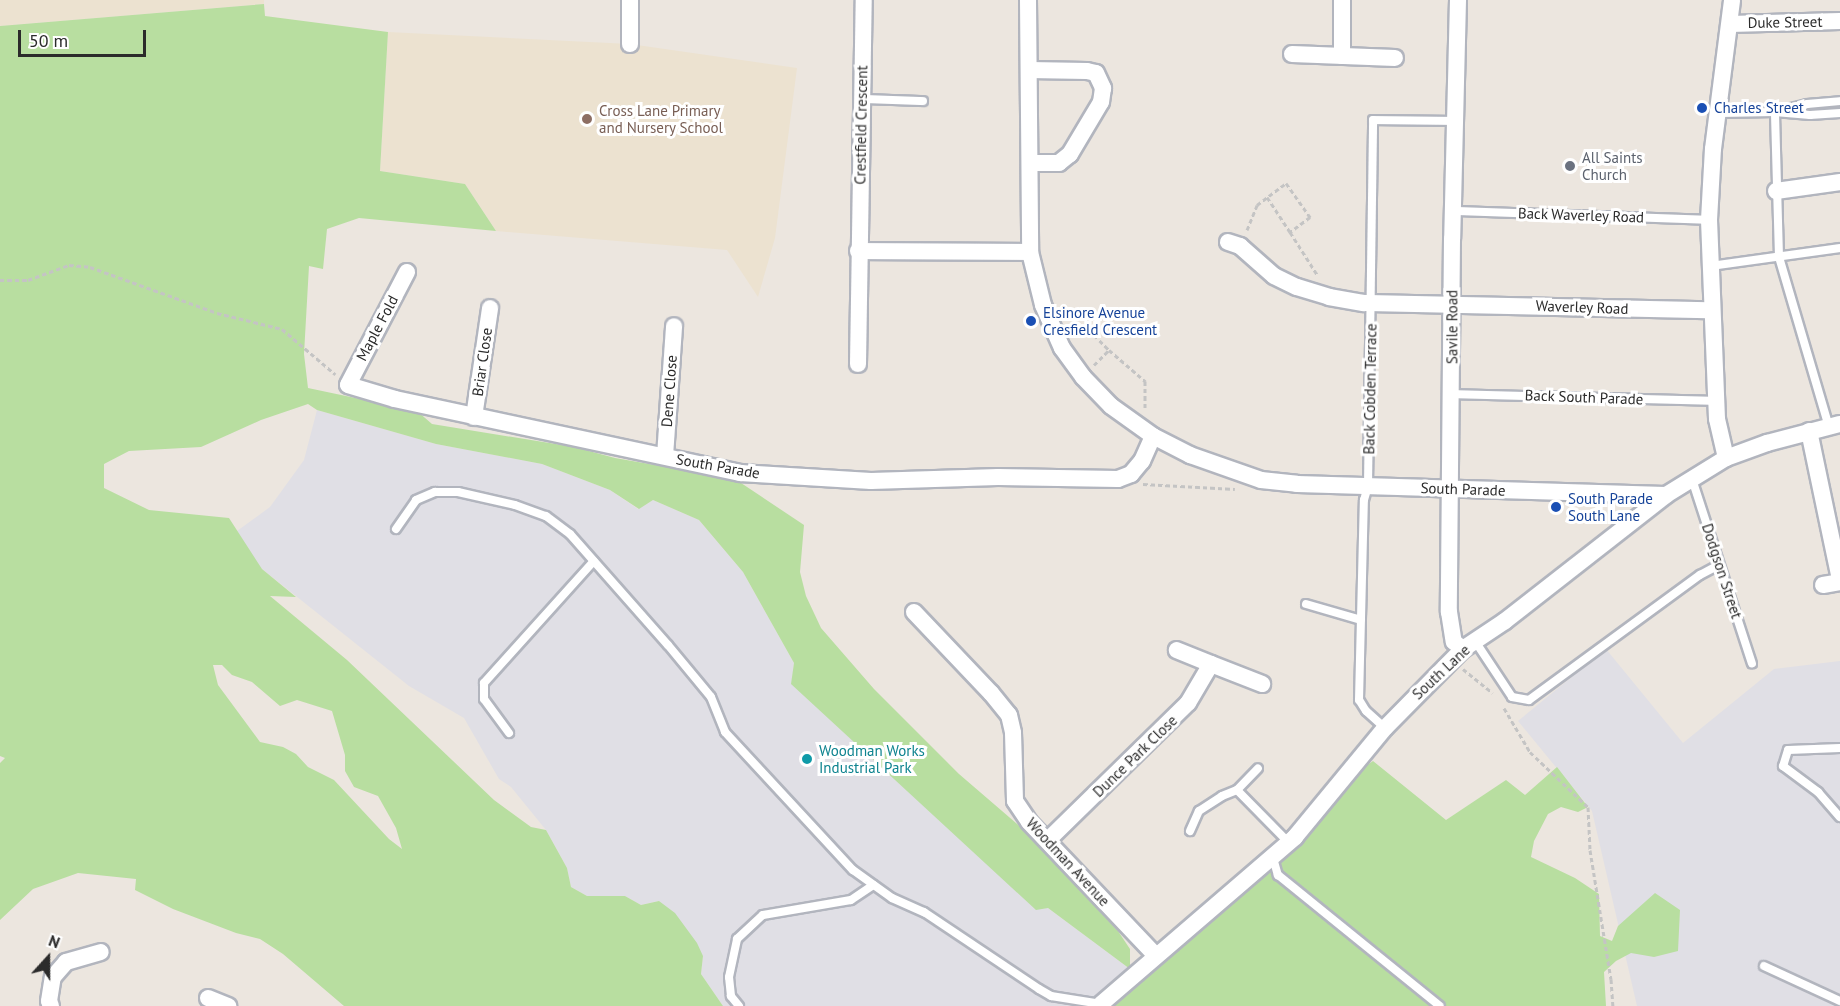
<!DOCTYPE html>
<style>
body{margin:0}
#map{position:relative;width:1840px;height:1006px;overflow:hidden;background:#ece6df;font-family:"PT Sans",sans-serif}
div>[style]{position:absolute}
.industrial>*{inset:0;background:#e0dfe5}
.education>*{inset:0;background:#ece2d0}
.green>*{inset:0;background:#b8dea0}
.path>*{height:3px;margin-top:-1.5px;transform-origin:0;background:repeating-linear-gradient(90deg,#c4c4c4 0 4.5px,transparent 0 7.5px)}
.roads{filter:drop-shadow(2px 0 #b2b5be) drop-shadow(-2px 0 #b2b5be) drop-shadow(0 2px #b2b5be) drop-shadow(0 -2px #b2b5be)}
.lane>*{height:8px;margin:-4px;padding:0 4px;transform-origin:4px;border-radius:4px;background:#fff}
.street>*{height:16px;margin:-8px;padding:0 8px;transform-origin:8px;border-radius:8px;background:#fff}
.dots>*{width:16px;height:16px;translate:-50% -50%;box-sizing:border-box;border:3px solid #fff;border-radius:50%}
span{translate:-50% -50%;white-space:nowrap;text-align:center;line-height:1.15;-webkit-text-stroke:6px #fff;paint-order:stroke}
.street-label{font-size:15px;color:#2b2b2b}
.transit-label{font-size:15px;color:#164399}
.left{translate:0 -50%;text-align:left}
.education-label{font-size:15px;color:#785e54}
.worship-label{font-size:15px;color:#5b616d}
.culture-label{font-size:15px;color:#0d838f}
.north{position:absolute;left:18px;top:928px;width:60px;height:60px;-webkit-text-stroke:4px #fff;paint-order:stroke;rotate:21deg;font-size:16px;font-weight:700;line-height:24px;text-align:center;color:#2b2b2b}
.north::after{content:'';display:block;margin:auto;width:21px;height:27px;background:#2b2b2b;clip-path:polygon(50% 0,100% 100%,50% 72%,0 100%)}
.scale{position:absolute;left:18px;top:30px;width:128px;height:27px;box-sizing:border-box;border:3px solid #2b2b2b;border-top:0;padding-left:8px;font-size:18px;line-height:21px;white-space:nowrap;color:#2b2b2b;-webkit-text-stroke:4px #fff;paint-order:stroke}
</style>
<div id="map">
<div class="industrial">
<div style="clip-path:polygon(317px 410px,436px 444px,542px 464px,610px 490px,638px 509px,653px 500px,699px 520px,743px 572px,794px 663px,792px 684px,1036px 909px,1048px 908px,1130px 969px,1099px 1006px,723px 1006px,701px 974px,703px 956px,659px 901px,641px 905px,625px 896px,587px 896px,571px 887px,567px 868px,546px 830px,511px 787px,499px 779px,464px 718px,409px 686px,262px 569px,249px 553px,237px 531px,270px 507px,304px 460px)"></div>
<div style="clip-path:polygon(1606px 649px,1683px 743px,1774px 669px,1840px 661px,1840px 1006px,1637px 1006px,1592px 811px,1518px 721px)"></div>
</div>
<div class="education">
<div style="clip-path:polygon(0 0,264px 0,264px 4px,0 26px)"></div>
<div style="clip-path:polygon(388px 32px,630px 44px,797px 68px,775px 238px,758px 297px,727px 250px,496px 231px,465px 184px,380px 171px)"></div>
</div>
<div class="green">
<div style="clip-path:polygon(evenodd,264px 4px,265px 16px,388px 32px,380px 171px,465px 184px,496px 231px,359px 218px,327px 229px,323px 269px,309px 266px,304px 354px,308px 388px,417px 411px,432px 424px,574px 447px,615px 458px,735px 479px,804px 525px,800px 572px,806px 596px,821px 628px,874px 689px,959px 774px,1023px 829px,1118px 931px,1130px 949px,1130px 969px,1048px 908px,1036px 910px,791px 684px,794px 663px,743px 572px,699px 520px,653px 500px,639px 509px,610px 490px,542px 464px,436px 444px,317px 410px,308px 404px,261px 420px,201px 447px,129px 451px,104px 464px,104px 488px,149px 510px,229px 518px,262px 569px,296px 597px,270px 596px,347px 660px,494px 800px,531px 827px,546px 830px,567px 868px,571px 887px,587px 896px,625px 896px,641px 905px,659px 901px,675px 913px,697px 943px,703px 956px,701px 974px,723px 1006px,344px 1006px,283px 954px,260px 939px,236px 933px,173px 909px,135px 890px,136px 879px,78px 873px,33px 889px,0 920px,0 763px,5px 758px,0 756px,0 26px,264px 4px,213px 665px,222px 665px,232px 675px,252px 682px,280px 706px,297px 700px,332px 711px,345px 755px,345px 771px,354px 787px,378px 796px,396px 828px,402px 849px,389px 839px,334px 780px,308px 767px,296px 754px,283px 747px,260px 742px,218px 685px,213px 665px)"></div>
<div style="clip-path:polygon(1373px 761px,1446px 820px,1506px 780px,1525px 795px,1557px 767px,1588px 807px,1578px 812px,1561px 807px,1548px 814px,1534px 841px,1531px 857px,1575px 878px,1599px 894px,1600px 936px,1612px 941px,1618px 926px,1655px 893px,1680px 910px,1678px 951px,1654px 957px,1631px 953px,1616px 961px,1604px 972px,1606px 1006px,1099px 1006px,1135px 975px,1198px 934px,1285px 855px,1350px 777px)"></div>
</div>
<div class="path">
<div style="left:1267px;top:197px;width:42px;rotate:56.7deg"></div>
<div style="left:1247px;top:230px;width:27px;rotate:-68deg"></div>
<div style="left:1257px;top:205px;width:36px;rotate:-37deg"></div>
<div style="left:1286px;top:183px;width:42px;rotate:54.8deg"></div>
<div style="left:1310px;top:217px;width:25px;rotate:143deg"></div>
<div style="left:1290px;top:232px;width:52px;rotate:57.5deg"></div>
<div style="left:0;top:280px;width:28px"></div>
<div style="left:28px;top:280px;width:44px;rotate:-20.1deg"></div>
<div style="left:69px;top:265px;width:21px;rotate:5deg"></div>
<div style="left:90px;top:267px;width:135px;rotate:19.9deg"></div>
<div style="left:217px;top:313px;width:67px;rotate:13.8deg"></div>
<div style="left:282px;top:329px;width:70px;rotate:40.3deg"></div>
<div style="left:1094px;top:335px;width:21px;rotate:45deg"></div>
<div style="left:1094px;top:365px;width:21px;rotate:-45deg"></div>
<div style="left:1109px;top:350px;width:48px;rotate:40.7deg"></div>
<div style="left:1145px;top:381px;width:29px;rotate:90deg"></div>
<div style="left:1143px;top:484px;width:92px;rotate:3.1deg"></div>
<div style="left:1463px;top:669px;width:38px;rotate:39deg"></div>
<div style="left:1504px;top:708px;width:51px;rotate:59.4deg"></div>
<div style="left:1530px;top:752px;width:80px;rotate:43.5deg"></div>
<div style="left:1588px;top:807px;width:43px;rotate:87.3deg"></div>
<div style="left:1590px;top:850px;width:131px;rotate:80.8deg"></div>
<div style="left:1611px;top:979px;width:27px;rotate:86deg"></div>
</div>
<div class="roads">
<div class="lane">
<div style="left:862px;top:99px;width:61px;rotate:1.9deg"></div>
<div style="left:1720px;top:113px;width:55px;rotate:-1deg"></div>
<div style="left:1775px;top:112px;width:33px;rotate:-14deg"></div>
<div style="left:1807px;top:104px;width:33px;rotate:-5deg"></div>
<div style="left:1454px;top:211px;width:255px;rotate:2deg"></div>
<div style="left:1711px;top:266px;width:130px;rotate:-7.9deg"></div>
<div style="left:1452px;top:394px;width:264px;rotate:1.5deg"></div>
<div style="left:1829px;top:427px;width:177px;rotate:-106.4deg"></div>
<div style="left:1779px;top:257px;width:145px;rotate:-91.6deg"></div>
<div style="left:1775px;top:112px;width:35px;rotate:5deg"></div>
<div style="left:1810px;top:115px;width:30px;rotate:-4deg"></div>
<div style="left:1692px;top:479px;width:194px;rotate:72deg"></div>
<div style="left:396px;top:529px;width:35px;rotate:-55deg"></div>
<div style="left:416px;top:500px;width:21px;rotate:-23deg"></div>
<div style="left:435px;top:492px;width:23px"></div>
<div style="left:458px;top:492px;width:58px;rotate:12.8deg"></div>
<div style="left:515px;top:505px;width:33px;rotate:20deg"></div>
<div style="left:546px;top:516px;width:30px;rotate:37deg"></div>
<div style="left:570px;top:534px;width:148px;rotate:48.6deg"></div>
<div style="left:668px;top:645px;width:67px;rotate:50.4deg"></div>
<div style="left:711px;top:697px;width:38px;rotate:68deg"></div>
<div style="left:725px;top:732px;width:188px;rotate:47.2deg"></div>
<div style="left:853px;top:870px;width:48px;rotate:35.7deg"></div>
<div style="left:892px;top:898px;width:35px;rotate:24deg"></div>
<div style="left:924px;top:912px;width:138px;rotate:33.8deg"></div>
<div style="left:1039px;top:989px;width:14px;rotate:30deg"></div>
<div style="left:1051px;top:996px;width:51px;rotate:9.1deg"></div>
<div style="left:1306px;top:604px;width:57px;rotate:16.2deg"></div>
<div style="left:1475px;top:641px;width:67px;rotate:56.5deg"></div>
<div style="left:1512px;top:697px;width:17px;rotate:10deg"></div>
<div style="left:1529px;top:700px;width:212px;rotate:-36.2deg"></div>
<div style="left:1700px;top:575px;width:21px;rotate:-28deg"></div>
<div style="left:1385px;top:728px;width:25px;rotate:-138deg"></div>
<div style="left:1366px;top:711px;width:13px;rotate:-122deg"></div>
<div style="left:1359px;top:700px;width:200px;rotate:-88.6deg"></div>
<div style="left:1364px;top:500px;width:15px;rotate:-74deg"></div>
<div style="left:1368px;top:486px;width:366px;rotate:-89.2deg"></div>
<div style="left:1373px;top:120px;width:82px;rotate:0.7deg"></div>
<div style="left:509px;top:733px;width:42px;rotate:-126.3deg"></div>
<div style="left:484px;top:699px;width:16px;rotate:-90deg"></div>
<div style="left:484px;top:683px;width:164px;rotate:-48deg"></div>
<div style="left:1840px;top:748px;width:52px;rotate:177.8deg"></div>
<div style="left:1788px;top:750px;width:17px;rotate:107deg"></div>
<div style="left:1783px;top:766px;width:44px;rotate:36.6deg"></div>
<div style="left:1818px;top:792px;width:33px;rotate:49deg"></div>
<div style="left:1237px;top:790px;width:30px;rotate:-46deg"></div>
<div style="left:1190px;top:831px;width:22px;rotate:-66deg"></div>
<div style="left:1199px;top:811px;width:27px;rotate:-33deg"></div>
<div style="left:1222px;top:796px;width:16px;rotate:-22deg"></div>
<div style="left:1237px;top:790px;width:74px;rotate:45.5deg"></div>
<div style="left:1273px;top:858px;width:18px;rotate:74deg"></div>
<div style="left:1278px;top:875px;width:208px;rotate:39deg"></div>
<div style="left:1764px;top:966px;width:84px;rotate:24.7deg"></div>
<div style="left:739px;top:1006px;width:13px;rotate:-129deg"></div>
<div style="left:731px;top:996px;width:19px;rotate:-96deg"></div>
<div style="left:729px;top:977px;width:39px;rotate:-78deg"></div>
<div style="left:737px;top:939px;width:35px;rotate:-43deg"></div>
<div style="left:763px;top:915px;width:89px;rotate:-9.7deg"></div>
<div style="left:851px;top:900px;width:27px;rotate:-34deg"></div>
</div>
<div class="street">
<div style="left:1028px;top:0;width:252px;rotate:89.5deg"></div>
<div style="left:1030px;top:252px;width:55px;rotate:76.2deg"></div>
<div style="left:1043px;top:305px;width:47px;rotate:66.2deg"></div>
<div style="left:1062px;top:348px;width:36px;rotate:54deg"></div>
<div style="left:1083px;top:377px;width:40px;rotate:46deg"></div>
<div style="left:1111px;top:406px;width:52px;rotate:35.5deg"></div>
<div style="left:1153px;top:436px;width:42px;rotate:27.2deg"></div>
<div style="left:1190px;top:455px;width:75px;rotate:19.4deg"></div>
<div style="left:1261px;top:480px;width:36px;rotate:6deg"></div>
<div style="left:1297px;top:484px;width:369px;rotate:1.7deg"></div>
<div style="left:1458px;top:0;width:239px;rotate:91.4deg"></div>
<div style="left:1452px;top:239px;width:373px;rotate:90.5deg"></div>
<div style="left:1449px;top:612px;width:30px;rotate:81deg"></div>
<div style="left:1454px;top:642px;width:11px;rotate:38deg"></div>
<div style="left:1730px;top:24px;width:110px;rotate:-1.6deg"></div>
<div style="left:630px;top:44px;width:44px;rotate:-90deg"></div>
<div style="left:1292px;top:54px;width:103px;rotate:2.2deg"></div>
<div style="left:1342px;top:56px;width:56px;rotate:-90deg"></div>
<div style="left:1029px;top:70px;width:58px;rotate:1deg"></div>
<div style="left:1087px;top:71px;width:9px;rotate:13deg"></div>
<div style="left:1096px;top:73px;width:17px;rotate:65deg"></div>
<div style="left:1103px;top:88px;width:14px;rotate:98deg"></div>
<div style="left:1101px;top:102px;width:61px;rotate:120.8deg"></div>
<div style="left:1070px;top:154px;width:14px;rotate:141deg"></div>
<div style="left:1059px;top:163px;width:29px;rotate:180deg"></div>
<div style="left:1776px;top:191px;width:65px;rotate:-8deg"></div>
<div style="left:1228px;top:242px;width:13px;rotate:18deg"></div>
<div style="left:1240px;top:246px;width:45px;rotate:41.4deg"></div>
<div style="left:1274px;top:276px;width:25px;rotate:26deg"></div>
<div style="left:1297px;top:287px;width:34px;rotate:17deg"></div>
<div style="left:1329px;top:297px;width:36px;rotate:10deg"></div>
<div style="left:1364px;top:303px;width:348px;rotate:1.2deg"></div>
<div style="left:858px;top:251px;width:172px;rotate:0.3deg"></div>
<div style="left:407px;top:272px;width:127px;rotate:117.6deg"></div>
<div style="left:348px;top:385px;width:49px;rotate:16.6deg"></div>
<div style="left:395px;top:399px;width:353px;rotate:12.1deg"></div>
<div style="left:740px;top:473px;width:131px;rotate:3.5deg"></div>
<div style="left:871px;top:481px;width:127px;rotate:-1.8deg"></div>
<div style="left:998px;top:477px;width:120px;rotate:1deg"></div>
<div style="left:1118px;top:479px;width:14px;rotate:-21deg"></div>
<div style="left:1131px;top:474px;width:17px;rotate:-50deg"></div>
<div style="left:1142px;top:461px;width:27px;rotate:-66deg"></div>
<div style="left:858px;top:364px;width:364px;rotate:-89.1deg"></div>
<div style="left:474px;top:417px;width:110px;rotate:-81.6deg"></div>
<div style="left:1809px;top:431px;width:151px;rotate:78.2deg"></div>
<div style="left:665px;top:456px;width:130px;rotate:-86deg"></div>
<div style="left:1726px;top:458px;width:40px;rotate:-103deg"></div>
<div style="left:1717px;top:419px;width:199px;rotate:-92.3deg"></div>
<div style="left:1709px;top:220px;width:71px;rotate:-86.8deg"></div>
<div style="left:1713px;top:149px;width:150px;rotate:-82.7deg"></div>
<div style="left:1823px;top:585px;width:17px;rotate:-10deg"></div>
<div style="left:914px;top:612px;width:112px;rotate:46.5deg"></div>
<div style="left:991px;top:693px;width:28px;rotate:51deg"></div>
<div style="left:1009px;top:715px;width:18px;rotate:77deg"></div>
<div style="left:1013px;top:733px;width:68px;rotate:88.3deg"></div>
<div style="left:1015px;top:801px;width:25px;rotate:56deg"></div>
<div style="left:1029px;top:822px;width:183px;rotate:46.5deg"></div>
<div style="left:1211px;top:664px;width:55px;rotate:21.4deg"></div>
<div style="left:1048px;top:840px;width:196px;rotate:-44.4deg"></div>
<div style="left:1188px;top:703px;width:45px;rotate:-59.5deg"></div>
<div style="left:1211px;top:664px;width:37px;rotate:-158deg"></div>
<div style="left:208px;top:998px;width:22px;rotate:22deg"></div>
<div style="left:1101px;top:1004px;width:256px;rotate:-40.7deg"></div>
<div style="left:1295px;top:837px;width:141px;rotate:-50.5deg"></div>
<div style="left:1385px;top:728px;width:111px;rotate:-45.4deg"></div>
<div style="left:1463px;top:649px;width:50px;rotate:-33.7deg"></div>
<div style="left:1505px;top:621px;width:204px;rotate:-38deg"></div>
<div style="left:1666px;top:495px;width:70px;rotate:-31.7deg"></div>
<div style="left:1726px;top:458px;width:44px;rotate:-20.1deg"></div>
<div style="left:1767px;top:443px;width:75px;rotate:-14.6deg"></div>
<div style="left:51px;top:1006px;width:5px;rotate:-112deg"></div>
<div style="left:49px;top:1001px;width:24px;rotate:-81deg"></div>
<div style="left:53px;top:977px;width:20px;rotate:-49deg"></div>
<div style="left:66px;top:962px;width:36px;rotate:-16deg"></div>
</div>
</div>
<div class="dots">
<div style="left:1702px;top:108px;background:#1a4fb4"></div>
<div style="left:587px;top:119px;background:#8d6e63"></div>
<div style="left:1570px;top:166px;background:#6b7280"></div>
<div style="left:1031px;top:321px;background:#1a4fb4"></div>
<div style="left:1556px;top:507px;background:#1a4fb4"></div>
<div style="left:807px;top:759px;background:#0f9aa8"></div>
</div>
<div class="street-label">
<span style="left:1785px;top:22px;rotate:-1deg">Duke Street</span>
<span style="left:861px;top:125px;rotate:-89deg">Crestfield Crescent</span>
<span style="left:1581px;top:215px;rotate:2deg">Back Waverley Road</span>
<span style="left:1582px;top:307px;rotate:2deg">Waverley Road</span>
<span style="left:1452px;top:327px;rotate:-90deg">Savile Road</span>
<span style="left:377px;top:328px;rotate:-62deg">Maple Fold</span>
<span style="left:482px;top:362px;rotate:-82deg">Briar Close</span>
<span style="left:1370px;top:389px;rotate:-89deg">Back Cobden Terrace</span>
<span style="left:669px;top:391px;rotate:-86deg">Dene Close</span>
<span style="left:1584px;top:397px;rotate:2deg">Back South Parade</span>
<span style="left:718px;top:466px;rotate:10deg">South Parade</span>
<span style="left:1463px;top:489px;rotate:2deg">South Parade</span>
<span style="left:1722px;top:571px;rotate:72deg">Dodgson Street</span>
<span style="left:1441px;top:672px;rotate:-43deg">South Lane</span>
<span style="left:1135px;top:756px;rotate:-44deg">Dunce Park Close</span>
<span style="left:1068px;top:862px;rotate:47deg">Woodman Avenue</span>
</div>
<div class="transit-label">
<span class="left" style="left:1714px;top:108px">Charles Street</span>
<span class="left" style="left:1043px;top:321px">Elsinore Avenue<br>Cresfield Crescent</span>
<span class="left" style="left:1568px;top:507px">South Parade<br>South Lane</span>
</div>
<div class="education-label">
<span class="left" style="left:599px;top:119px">Cross Lane Primary<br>and Nursery School</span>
</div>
<div class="worship-label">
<span class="left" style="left:1582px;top:166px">All Saints<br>Church</span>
</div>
<div class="culture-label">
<span class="left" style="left:819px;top:759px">Woodman Works<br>Industrial Park</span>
</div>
<div class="north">N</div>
<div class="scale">50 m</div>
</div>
